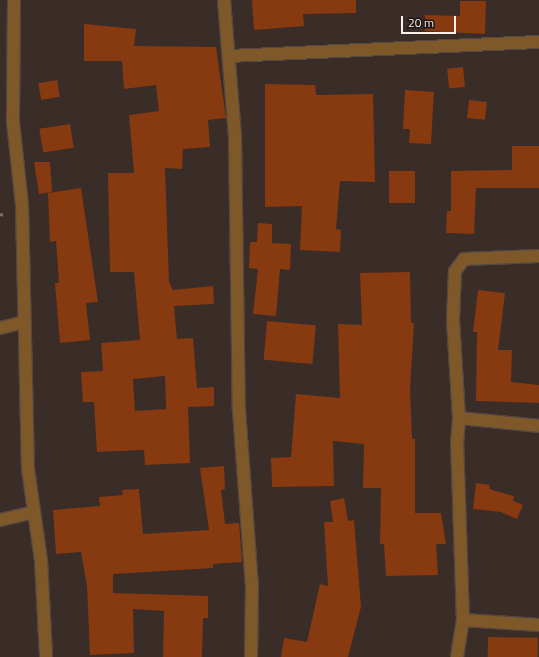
<!DOCTYPE html>
<style>
body{margin:0}
#map{position:relative;width:539px;height:657px;overflow:hidden;background:#3a2c26;font-family:"Titillium Web",sans-serif}
div>[style]{position:absolute}
.building>*{inset:0;background:#873910;transform-origin:0 0}
.path>*{height:2.5px;margin-top:-1.25px;transform-origin:0;background:repeating-linear-gradient(90deg,#7b6f69 0 3px,transparent 0 5px)}
.roads{filter:drop-shadow(1px 0 #554742) drop-shadow(-1px 0 #554742) drop-shadow(0 1px #554742) drop-shadow(0 -1px #554742)}
.minor>*{height:12px;margin:-6px;padding:0 6px;transform-origin:6px;border-radius:6px;background:#7e5829}
span{translate:-50% -50%;white-space:nowrap;text-align:center;line-height:1.15;-webkit-text-stroke:3.5px #1d1614;paint-order:stroke}
.scale{position:absolute;left:401px;top:16px;width:55px;height:18px;box-sizing:border-box;border:2px solid #f9efeb;border-top:0;padding-left:5px;font-size:12px;line-height:14px;white-space:nowrap;color:#f9efeb;-webkit-text-stroke:3px #1d1614;paint-order:stroke}
</style>
<div id="map">
<div class="building">
<div style="clip-path:polygon(252px 0,356px 0,356px 13px,303px 14px,304px 26px,254px 30px)"></div>
<div style="clip-path:polygon(460px 1px,486px 1px,485px 34px,425px 31px,425px 15px,460px 16px)"></div>
<div style="clip-path:polygon(evenodd,84px 24px,136px 29px,134px 46px,216px 47px,226px 118px,208px 120px,210px 147px,183px 149px,182px 169px,165px 168px,169px 282px,173px 290px,213px 286px,214px 304px,174px 306px,177px 339px,193px 338px,197px 388px,214px 387px,214px 406px,188px 407px,190px 463px,145px 465px,144px 450px,97px 452px,94px 402px,83px 402px,81px 372px,103px 371px,101px 343px,140px 340px,134px 272px,110px 272px,108px 173px,134px 173px,129px 115px,159px 111px,156px 85px,124px 89px,122px 61px,84px 61px,84px 24px,165px 376px,166px 409px,135px 411px,133px 379px,165px 376px)"></div>
<div style="left:463px;top:67px;width:20px;height:16px;rotate:84deg"></div>
<div style="left:57px;top:80px;width:17px;height:19px;rotate:80deg"></div>
<div style="clip-path:polygon(265px 84px,315px 85px,316px 95px,373px 94px,375px 182px,340px 181px,336px 229px,341px 230px,340px 252px,300px 250px,302px 206px,265px 207px)"></div>
<div style="clip-path:polygon(405px 90px,434px 92px,431px 144px,409px 143px,410px 129px,403px 129px)"></div>
<div style="left:469px;top:100px;width:18px;height:18px;rotate:6deg"></div>
<div style="left:70px;top:124px;width:24px;height:31px;rotate:81deg"></div>
<div style="clip-path:polygon(512px 146px,539px 146px,539px 188px,476px 188px,474px 234px,446px 233px,447px 211px,451px 211px,451px 171px,512px 170px)"></div>
<div style="clip-path:polygon(34px 162px,50px 162px,52px 192px,39px 194px)"></div>
<div style="left:389px;top:171px;width:26px;height:32px"></div>
<div style="clip-path:polygon(81px 188px,98px 302px,86px 303px,90px 340px,60px 343px,55px 283px,59px 283px,56px 241px,50px 242px,48px 193px)"></div>
<div style="clip-path:polygon(258px 223px,272px 224px,272px 243px,291px 244px,290px 270px,280px 269px,276px 316px,253px 314px,258px 269px,249px 268px,250px 242px,257px 242px)"></div>
<div style="clip-path:polygon(410px 272px,411px 323px,414px 323px,410px 391px,412px 439px,415px 439px,415px 513px,441px 513px,446px 544px,436px 544px,438px 575px,386px 576px,384px 544px,380px 544px,381px 488px,363px 488px,364px 444px,333px 441px,334px 486px,272px 487px,271px 458px,291px 457px,296px 394px,340px 398px,338px 324px,362px 325px,360px 273px)"></div>
<div style="clip-path:polygon(478px 290px,505px 293px,498px 350px,512px 350px,511px 382px,539px 385px,539px 403px,476px 401px,477px 332px,473px 332px)"></div>
<div style="left:267px;top:321px;width:49px;height:39px;rotate:5deg"></div>
<div style="clip-path:polygon(224px 466px,225px 489px,221px 490px,225px 524px,239px 523px,242px 562px,213px 564px,213px 568px,113px 574px,113px 593px,208px 596px,208px 618px,203px 618px,202px 657px,163px 657px,164px 611px,133px 609px,134px 653px,90px 655px,87px 586px,81px 552px,56px 554px,53px 510px,100px 506px,99px 497px,123px 495px,122px 490px,139px 489px,143px 534px,209px 530px,200px 468px)"></div>
<div style="clip-path:polygon(476px 483px,490px 485px,489px 489px,514px 496px,513px 501px,523px 505px,517px 519px,501px 512px,473px 509px)"></div>
<div style="clip-path:polygon(344px 498px,348px 521px,354px 520px,361px 607px,348px 657px,281px 657px,284px 638px,307px 642px,320px 584px,328px 586px,324px 522px,333px 522px,330px 501px)"></div>
<div style="left:488px;top:637px;width:50px;height:20px;rotate:1deg"></div>
</div>
<div class="path">
<div style="left:0;top:214px;width:5px;rotate:11deg"></div>
</div>
<div class="roads">
<div class="minor">
<div style="left:14px;top:0;width:122px;rotate:90.5deg"></div>
<div style="left:13px;top:122px;width:83px;rotate:83.8deg"></div>
<div style="left:22px;top:205px;width:264px;rotate:88.7deg"></div>
<div style="left:28px;top:469px;width:92px;rotate:81.9deg"></div>
<div style="left:41px;top:560px;width:97px;rotate:87deg"></div>
<div style="left:224px;top:0;width:136px;rotate:85.4deg"></div>
<div style="left:235px;top:136px;width:274px;rotate:89.2deg"></div>
<div style="left:239px;top:410px;width:177px;rotate:85.8deg"></div>
<div style="left:252px;top:587px;width:70px;rotate:90.8deg"></div>
<div style="left:229px;top:56px;width:310px;rotate:-2.6deg"></div>
<div style="left:0;top:328px;width:25px;rotate:-14deg"></div>
<div style="left:459px;top:418px;width:80px;rotate:5.7deg"></div>
<div style="left:0;top:520px;width:35px;rotate:-13deg"></div>
<div style="left:463px;top:620px;width:76px;rotate:3.8deg"></div>
<div style="left:457px;top:657px;width:37px;rotate:-81deg"></div>
<div style="left:463px;top:620px;width:177px;rotate:-91.9deg"></div>
<div style="left:457px;top:443px;width:25px;rotate:-85deg"></div>
<div style="left:459px;top:418px;width:98px;rotate:-93.5deg"></div>
<div style="left:453px;top:320px;width:49px;rotate:-87.7deg"></div>
<div style="left:455px;top:271px;width:15px;rotate:-53deg"></div>
<div style="left:464px;top:259px;width:75px;rotate:-2.3deg"></div>
</div>
</div>
<div class="scale">20 m</div>
</div>
